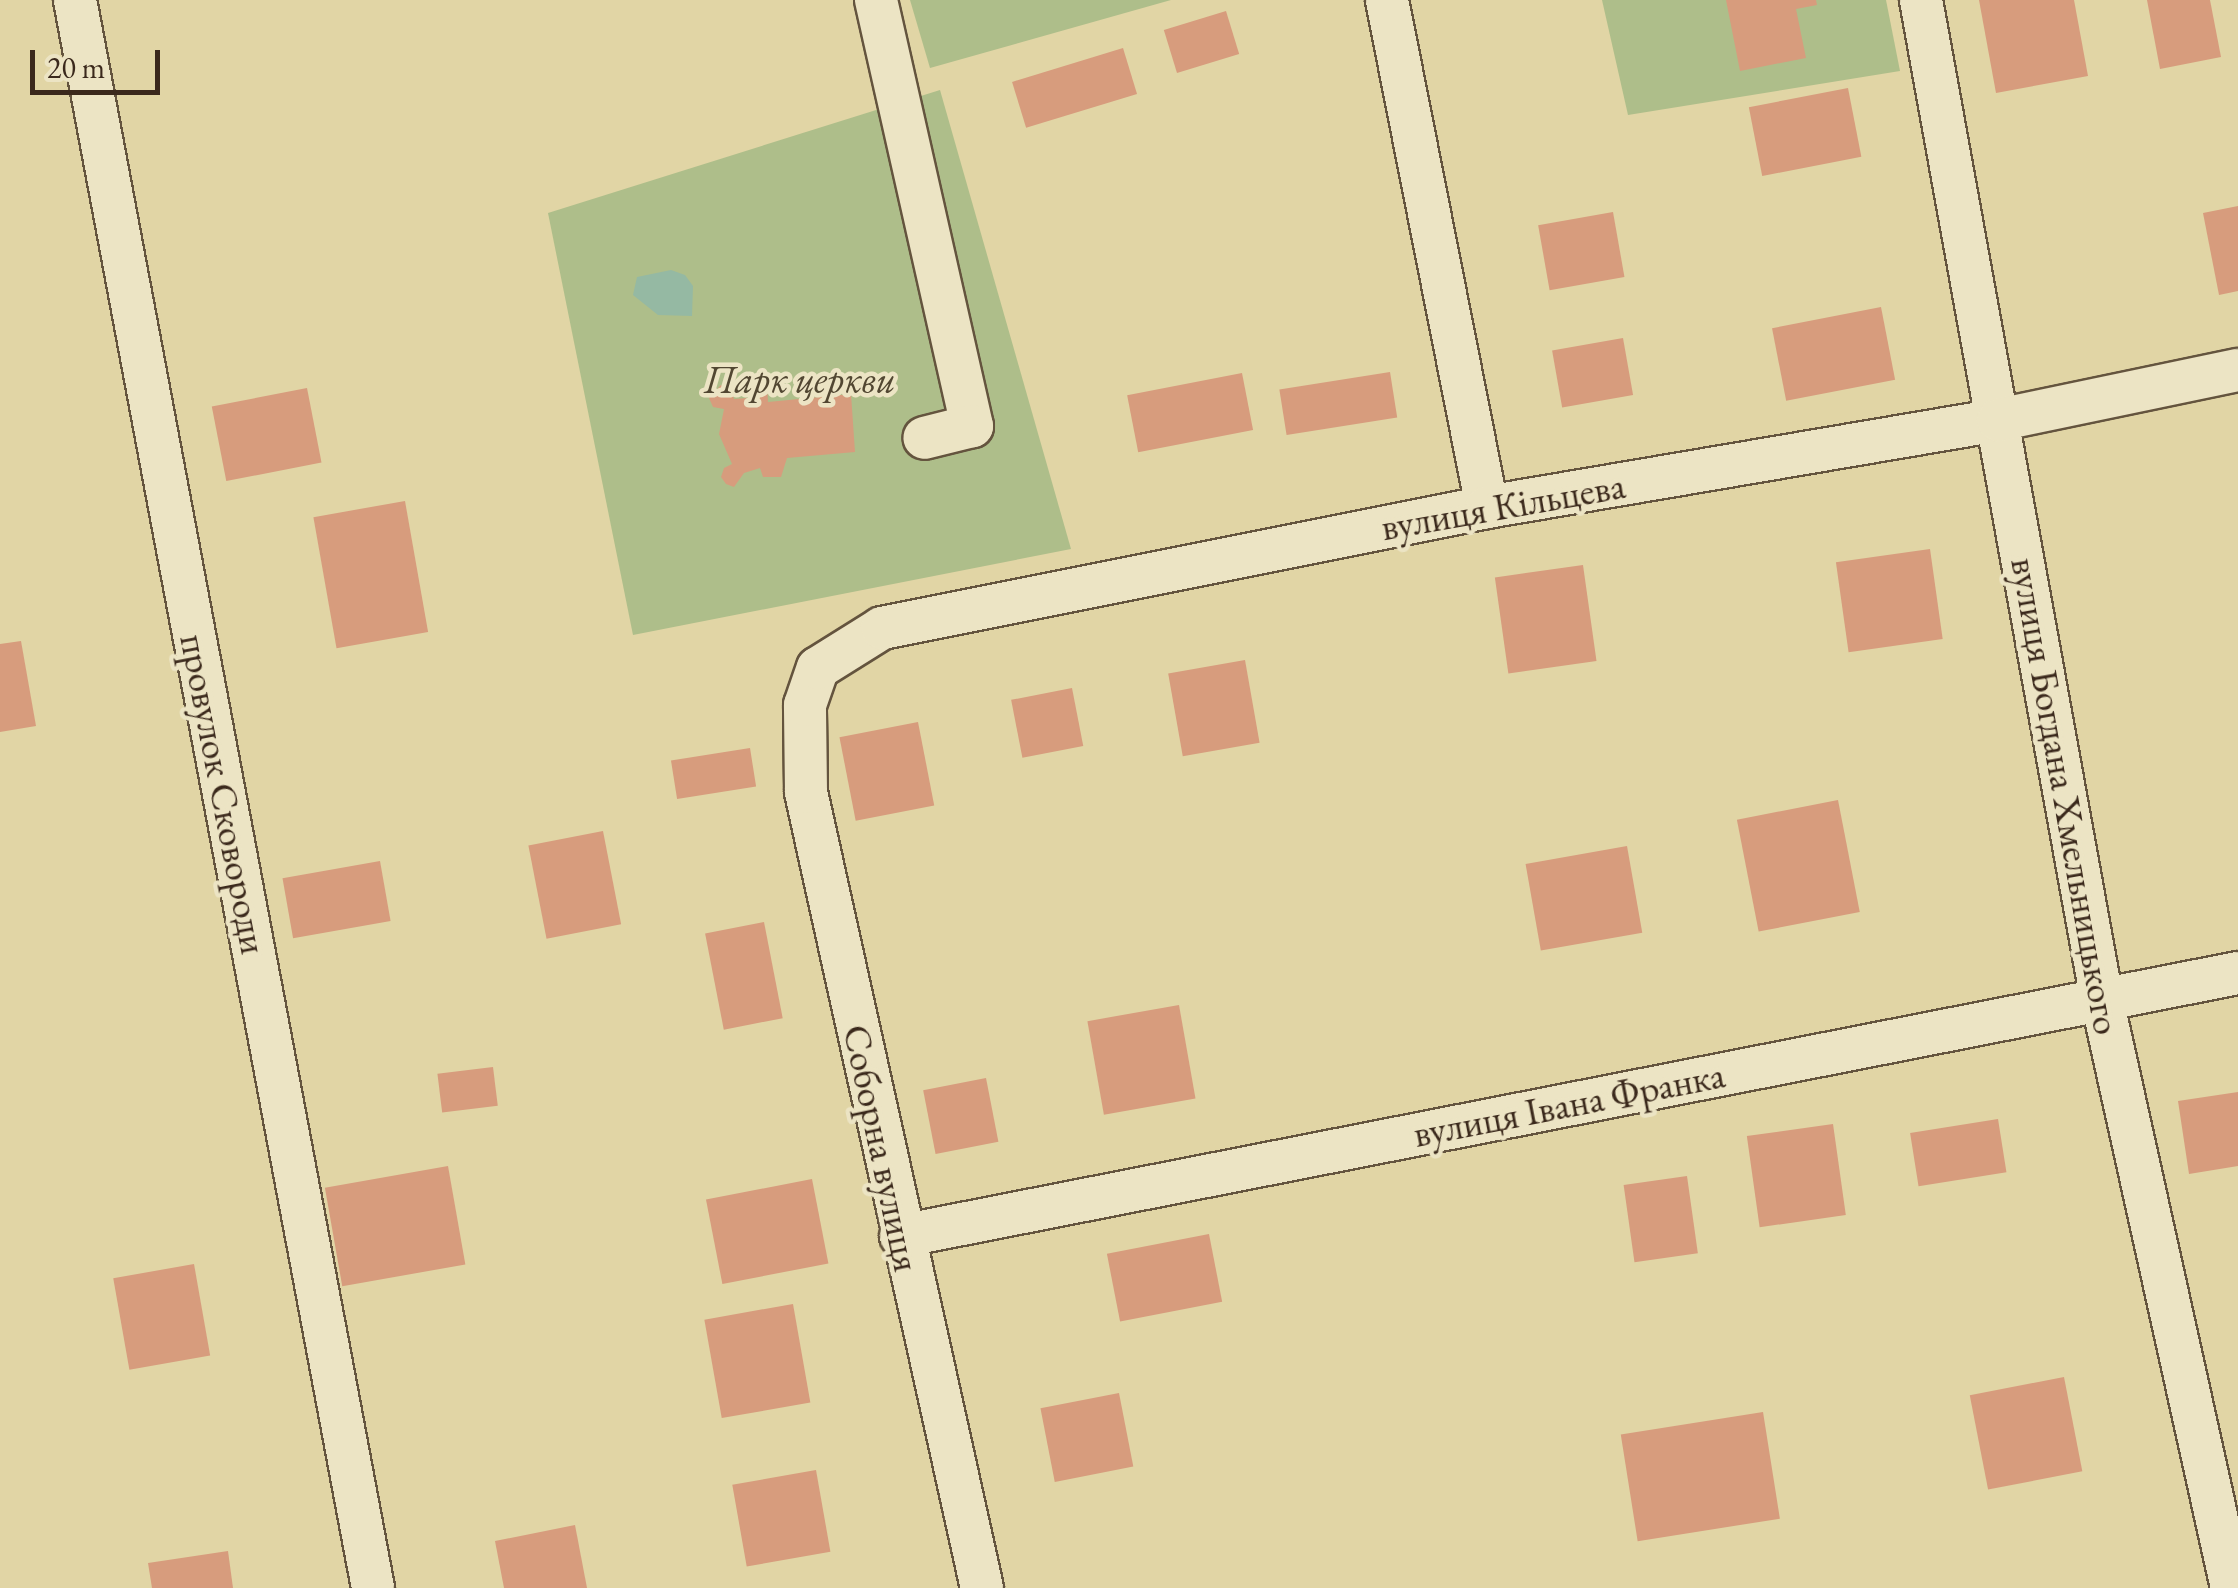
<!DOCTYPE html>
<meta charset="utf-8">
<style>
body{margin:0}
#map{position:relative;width:2238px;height:1588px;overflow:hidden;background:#e1d5a5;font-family:"EB Garamond",serif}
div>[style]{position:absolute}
.green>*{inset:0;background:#aebe8a}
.water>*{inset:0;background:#95b9a3}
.building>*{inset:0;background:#d79c7d;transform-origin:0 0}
.roads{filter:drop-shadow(2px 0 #64543e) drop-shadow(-2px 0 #64543e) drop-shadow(0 2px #64543e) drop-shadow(0 -2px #64543e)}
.minor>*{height:42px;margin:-21px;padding:0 21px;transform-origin:21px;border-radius:21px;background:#ece4c4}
span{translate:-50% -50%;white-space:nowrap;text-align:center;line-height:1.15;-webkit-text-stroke:9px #ece4c4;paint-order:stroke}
.park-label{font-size:38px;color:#524732;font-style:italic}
.street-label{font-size:38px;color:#3b291c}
.scale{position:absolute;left:30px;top:50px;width:130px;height:45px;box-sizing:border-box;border:5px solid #3b291c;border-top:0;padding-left:12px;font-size:30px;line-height:35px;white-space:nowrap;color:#3b291c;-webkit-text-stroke:8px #ece4c4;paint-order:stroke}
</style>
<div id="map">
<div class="green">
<div style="clip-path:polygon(910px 0,1171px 0,930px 68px)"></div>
<div style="clip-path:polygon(1602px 0,1886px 0,1900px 71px,1628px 115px)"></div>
<div style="clip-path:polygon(940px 90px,1071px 549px,633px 635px,548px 213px)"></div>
</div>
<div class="water">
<div style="clip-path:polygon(671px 270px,685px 275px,693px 286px,692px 316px,658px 315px,633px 295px,637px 277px)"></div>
</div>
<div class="building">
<div style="clip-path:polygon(1726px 0,1816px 0,1817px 5px,1796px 9px,1806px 58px,1740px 71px)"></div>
<div style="clip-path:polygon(1979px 0,2074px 0,2088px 76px,1996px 93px)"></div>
<div style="clip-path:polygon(2147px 0,2210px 0,2221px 57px,2160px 69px)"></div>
<div style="left:1226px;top:11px;width:45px;height:65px;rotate:73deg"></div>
<div style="left:1123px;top:48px;width:48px;height:116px;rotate:73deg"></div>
<div style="left:1848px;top:88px;width:70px;height:101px;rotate:79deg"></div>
<div style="clip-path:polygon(2238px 206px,2238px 291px,2219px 295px,2203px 213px)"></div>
<div style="left:1613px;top:212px;width:66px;height:76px;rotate:80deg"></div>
<div style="left:1881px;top:307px;width:74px;height:111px;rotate:79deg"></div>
<div style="left:1623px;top:338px;width:58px;height:72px;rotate:80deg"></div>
<div style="left:1390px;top:372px;width:46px;height:112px;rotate:81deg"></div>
<div style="left:1242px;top:373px;width:58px;height:117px;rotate:79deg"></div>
<div style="clip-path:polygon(758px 382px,767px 384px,768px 402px,851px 394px,855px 452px,787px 458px,781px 477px,763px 477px,760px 468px,744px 473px,734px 487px,726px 484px,721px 477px,724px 468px,732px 464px,719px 434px,724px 409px,713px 407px,709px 398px,721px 385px,730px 388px,734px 399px,748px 398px,749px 386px)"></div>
<div style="left:307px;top:388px;width:76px;height:97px;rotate:79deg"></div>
<div style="left:405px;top:501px;width:133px;height:93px;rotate:80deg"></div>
<div style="left:1930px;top:549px;width:91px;height:95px;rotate:82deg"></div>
<div style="left:1583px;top:565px;width:97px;height:89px;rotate:82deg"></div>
<div style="clip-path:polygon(21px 641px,36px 726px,0 732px,0 644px)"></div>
<div style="left:1245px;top:660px;width:84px;height:78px;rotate:80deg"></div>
<div style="left:1072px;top:688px;width:59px;height:62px;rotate:79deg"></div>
<div style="left:918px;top:722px;width:85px;height:80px;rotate:79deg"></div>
<div style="left:750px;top:748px;width:39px;height:80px;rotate:81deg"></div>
<div style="left:1838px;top:800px;width:114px;height:103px;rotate:79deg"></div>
<div style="left:603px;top:831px;width:95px;height:76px;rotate:79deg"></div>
<div style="left:1627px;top:846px;width:88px;height:103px;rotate:80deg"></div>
<div style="left:380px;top:861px;width:61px;height:99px;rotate:80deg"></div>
<div style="left:764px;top:922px;width:98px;height:60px;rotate:79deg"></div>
<div style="left:1179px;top:1005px;width:95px;height:93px;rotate:80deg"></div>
<div style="left:493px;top:1067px;width:39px;height:56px;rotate:83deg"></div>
<div style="left:986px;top:1078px;width:65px;height:64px;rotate:79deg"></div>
<div style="clip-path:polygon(2238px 1092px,2238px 1166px,2189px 1174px,2178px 1101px)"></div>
<div style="left:1998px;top:1119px;width:54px;height:89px;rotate:81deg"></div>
<div style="left:1833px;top:1124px;width:92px;height:87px;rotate:82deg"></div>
<div style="left:448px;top:1166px;width:100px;height:125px;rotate:80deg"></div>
<div style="left:1687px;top:1176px;width:78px;height:64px;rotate:82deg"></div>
<div style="left:812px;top:1179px;width:86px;height:108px;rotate:79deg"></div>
<div style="left:1209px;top:1234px;width:69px;height:104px;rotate:79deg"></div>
<div style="left:194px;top:1264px;width:93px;height:82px;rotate:80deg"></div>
<div style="left:793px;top:1304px;width:100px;height:90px;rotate:80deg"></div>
<div style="left:2064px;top:1377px;width:96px;height:96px;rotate:79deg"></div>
<div style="left:1119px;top:1393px;width:75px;height:80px;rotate:79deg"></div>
<div style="left:1763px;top:1412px;width:108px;height:144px;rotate:81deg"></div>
<div style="left:816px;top:1470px;width:83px;height:85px;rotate:80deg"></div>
<div style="clip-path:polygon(575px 1525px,587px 1588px,504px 1588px,495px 1541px)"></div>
<div style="clip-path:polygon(228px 1551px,233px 1588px,152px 1588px,148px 1563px)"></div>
</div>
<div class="roads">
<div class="minor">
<div style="left:75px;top:0;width:1616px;rotate:79.37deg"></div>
<div style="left:876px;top:0;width:437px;rotate:77.3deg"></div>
<div style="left:972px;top:426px;width:49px;rotate:166deg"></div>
<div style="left:1387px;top:0;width:517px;rotate:78.84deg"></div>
<div style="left:1921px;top:0;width:1016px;rotate:79.74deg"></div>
<div style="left:2102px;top:1000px;width:602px;rotate:77.53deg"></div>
<div style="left:901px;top:1236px;width:1363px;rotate:-11.13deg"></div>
<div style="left:982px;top:1588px;width:815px;rotate:-102.47deg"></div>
<div style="left:806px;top:792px;width:87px;rotate:-90.7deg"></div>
<div style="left:805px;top:705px;width:39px;rotate:-71deg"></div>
<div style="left:818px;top:668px;width:75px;rotate:-32deg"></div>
<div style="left:882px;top:628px;width:617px;rotate:-11.31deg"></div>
<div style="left:1487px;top:507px;width:518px;rotate:-9.66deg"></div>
<div style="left:1998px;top:420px;width:245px;rotate:-11.8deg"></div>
</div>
</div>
<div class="park-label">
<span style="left:800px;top:379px">Парк церкви</span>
</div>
<div class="street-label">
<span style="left:1503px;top:506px;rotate:-10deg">вулиця Кільцева</span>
<span style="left:224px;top:794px;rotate:79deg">провулок Сковороди</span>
<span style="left:2066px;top:796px;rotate:80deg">вулиця Богдана Хмельницького</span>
<span style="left:1569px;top:1104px;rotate:-11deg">вулиця Івана Франка</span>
<span style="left:882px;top:1148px;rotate:78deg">Соборна вулиця</span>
</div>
<div class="scale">20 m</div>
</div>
